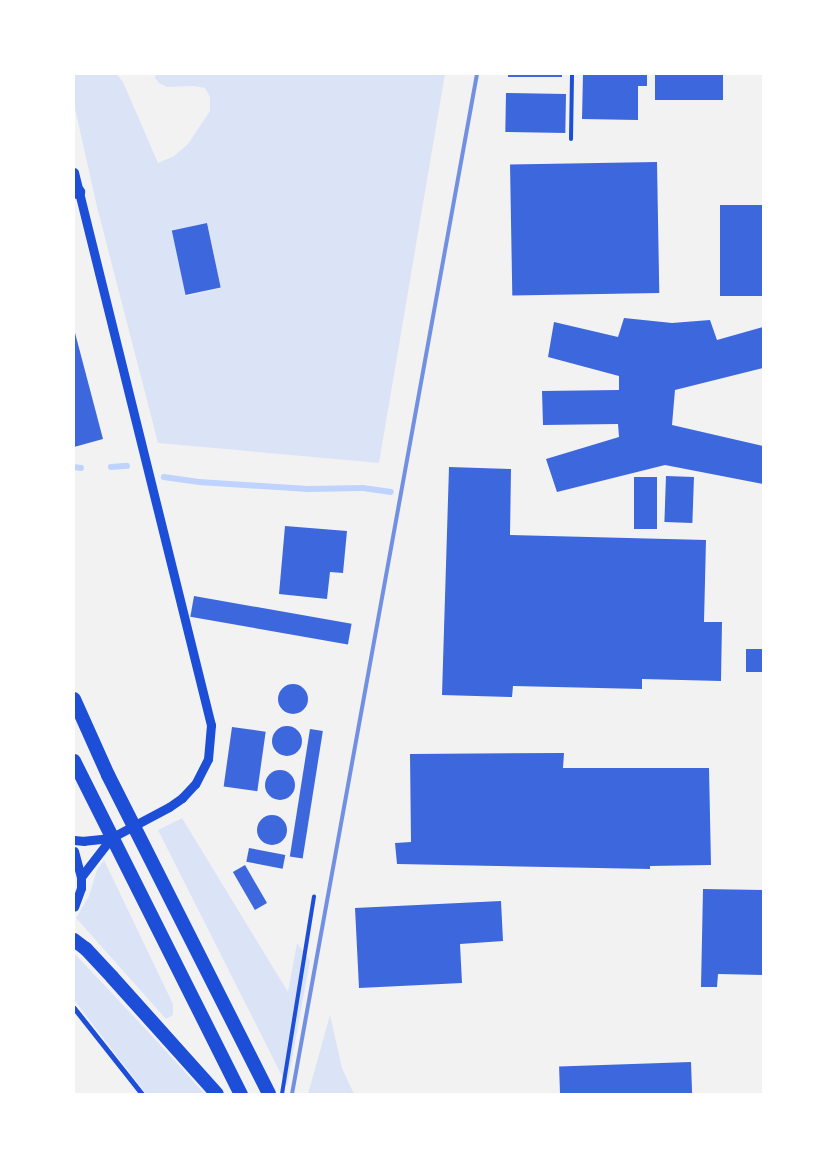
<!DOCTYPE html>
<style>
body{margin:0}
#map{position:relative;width:837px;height:1168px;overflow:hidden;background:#f2f2f2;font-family:"IBM Plex Sans",sans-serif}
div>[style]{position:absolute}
.green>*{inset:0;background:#dbe4f7}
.stream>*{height:5.5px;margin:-2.75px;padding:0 2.75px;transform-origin:2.75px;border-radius:2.75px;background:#bfd3fe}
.building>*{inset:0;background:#3d67dc;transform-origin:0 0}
.round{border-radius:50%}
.service>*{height:4px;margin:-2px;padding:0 2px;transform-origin:2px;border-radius:2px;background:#1d4ed8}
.minor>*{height:5px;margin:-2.5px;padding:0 2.5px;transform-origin:2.5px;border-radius:2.5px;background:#1d4ed8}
.tertiary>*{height:9px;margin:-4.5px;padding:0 4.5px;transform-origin:4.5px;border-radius:4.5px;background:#1d4ed8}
.motorway>*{height:14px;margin:-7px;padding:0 7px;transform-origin:7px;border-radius:7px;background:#1d4ed8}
.rail>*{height:4px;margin:-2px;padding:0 2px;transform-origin:2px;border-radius:2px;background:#7290e2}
span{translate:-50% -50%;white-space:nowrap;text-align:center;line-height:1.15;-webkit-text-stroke:5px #fff;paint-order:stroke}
.frame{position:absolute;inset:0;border:75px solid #fff;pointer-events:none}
</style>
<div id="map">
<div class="green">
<div style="clip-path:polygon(evenodd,74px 74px,116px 74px,123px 82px,158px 163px,174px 156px,188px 144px,210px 111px,210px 97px,205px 88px,194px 86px,167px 87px,159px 83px,155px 78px,156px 74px,445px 74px,379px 463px,158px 443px,97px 207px,74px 104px,74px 74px,207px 223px,221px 288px,186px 296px,172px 230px,207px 223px)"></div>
<div style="clip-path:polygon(182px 818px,288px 992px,297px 943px,310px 961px,287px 1086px,158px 830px)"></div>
<div style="clip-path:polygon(104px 860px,173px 1004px,173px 1015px,166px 1019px,76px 918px,89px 896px,97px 870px)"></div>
<div style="clip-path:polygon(74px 953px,153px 1037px,205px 1094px,146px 1094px,74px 1000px)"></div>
<div style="clip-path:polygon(330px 1015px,342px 1068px,354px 1094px,308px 1094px)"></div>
</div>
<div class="stream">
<div style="left:74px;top:467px;width:7px;rotate:8deg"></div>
<div style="left:111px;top:467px;width:16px;rotate:-4deg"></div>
<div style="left:164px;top:477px;width:35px;rotate:8deg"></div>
<div style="left:199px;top:482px;width:109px;rotate:3.7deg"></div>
<div style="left:308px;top:489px;width:55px;rotate:-1deg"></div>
<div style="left:363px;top:488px;width:28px;rotate:8deg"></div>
</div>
<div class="building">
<div style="left:508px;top:74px;width:54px;height:3px"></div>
<div style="clip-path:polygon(583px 74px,647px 74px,647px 86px,638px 86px,638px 120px,582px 119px)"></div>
<div style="left:655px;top:74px;width:68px;height:26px"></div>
<div style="left:506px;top:93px;width:60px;height:39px;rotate:1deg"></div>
<div style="left:657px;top:162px;width:131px;height:147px;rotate:89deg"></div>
<div style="left:720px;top:205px;width:43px;height:91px"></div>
<div style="left:207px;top:223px;width:66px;height:36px;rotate:78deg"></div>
<div style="clip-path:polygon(624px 318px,672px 323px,710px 320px,717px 340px,763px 327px,763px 368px,675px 390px,672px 425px,763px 446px,763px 484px,665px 465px,557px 492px,546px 459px,619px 437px,618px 424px,543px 425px,542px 391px,619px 390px,619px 376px,548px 357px,554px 322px,618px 337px)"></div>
<div style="clip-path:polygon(74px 329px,103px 439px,74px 447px)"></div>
<div style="clip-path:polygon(449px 467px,511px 469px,510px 535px,706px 540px,704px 622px,722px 622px,721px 681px,642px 679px,642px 689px,513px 686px,512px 697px,442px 695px)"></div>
<div style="left:666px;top:476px;width:28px;height:46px;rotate:2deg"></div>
<div style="left:634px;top:477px;width:23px;height:52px"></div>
<div style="clip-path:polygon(285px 526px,347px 531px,343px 573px,330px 572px,327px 599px,279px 594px)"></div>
<div style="left:194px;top:596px;width:160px;height:21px;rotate:10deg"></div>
<div style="left:746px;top:649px;width:17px;height:23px"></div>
<div class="round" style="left:278px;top:684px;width:30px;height:30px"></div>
<div class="round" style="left:272px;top:726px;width:30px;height:30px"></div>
<div style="left:232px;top:727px;width:34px;height:60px;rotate:8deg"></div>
<div style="left:310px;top:729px;width:13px;height:129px;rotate:9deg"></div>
<div style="clip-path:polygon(564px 753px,563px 768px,709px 768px,711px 865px,650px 866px,650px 869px,397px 864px,395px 843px,411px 842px,410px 754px)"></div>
<div class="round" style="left:265px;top:770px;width:30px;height:30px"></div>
<div class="round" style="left:257px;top:815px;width:30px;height:30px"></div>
<div style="left:249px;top:848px;width:37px;height:14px;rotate:11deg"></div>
<div style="left:245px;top:865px;width:44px;height:14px;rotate:60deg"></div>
<div style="clip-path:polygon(703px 889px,763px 890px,763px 975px,718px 974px,717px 987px,701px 987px)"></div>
<div style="clip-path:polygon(501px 901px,503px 941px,460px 944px,462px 983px,359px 988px,355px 908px)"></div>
<div style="left:691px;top:1062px;width:32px;height:132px;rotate:88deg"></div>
</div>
<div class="service">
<div style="left:571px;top:139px;width:65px;rotate:-89.1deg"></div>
<div style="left:282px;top:1094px;width:200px;rotate:-80.8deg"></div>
</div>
<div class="minor">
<div style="left:74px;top:1008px;width:110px;rotate:51.7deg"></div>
</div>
<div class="tertiary">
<div style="left:74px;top:172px;width:570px;rotate:76.09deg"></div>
<div style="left:211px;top:725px;width:34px;rotate:95deg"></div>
<div style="left:208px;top:759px;width:28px;rotate:117deg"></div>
<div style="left:195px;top:784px;width:19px;rotate:133deg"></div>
<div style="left:182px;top:798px;width:16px;rotate:145deg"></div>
<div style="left:169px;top:807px;width:66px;rotate:151.9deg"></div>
<div style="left:111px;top:838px;width:27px;rotate:174deg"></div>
<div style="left:84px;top:841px;width:10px;rotate:-174deg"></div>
<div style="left:74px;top:851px;width:27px;rotate:75deg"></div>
<div style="left:81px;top:877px;width:11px;rotate:90deg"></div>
<div style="left:81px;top:888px;width:20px;rotate:110deg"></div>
<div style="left:81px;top:877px;width:49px;rotate:-52.4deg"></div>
</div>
<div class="motorway">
<div style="left:74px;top:188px;width:6px;rotate:45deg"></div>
<div style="left:74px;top:699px;width:83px;rotate:65.9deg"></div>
<div style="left:108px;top:775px;width:357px;rotate:63.2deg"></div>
<div style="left:74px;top:761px;width:373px;rotate:63.4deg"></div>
<div style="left:74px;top:940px;width:15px;rotate:37deg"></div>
<div style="left:86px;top:949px;width:38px;rotate:47deg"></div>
<div style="left:112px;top:977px;width:157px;rotate:48.1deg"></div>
</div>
<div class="rail">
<div style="left:292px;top:1094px;width:1037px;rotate:-79.72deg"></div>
</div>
<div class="frame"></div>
</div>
